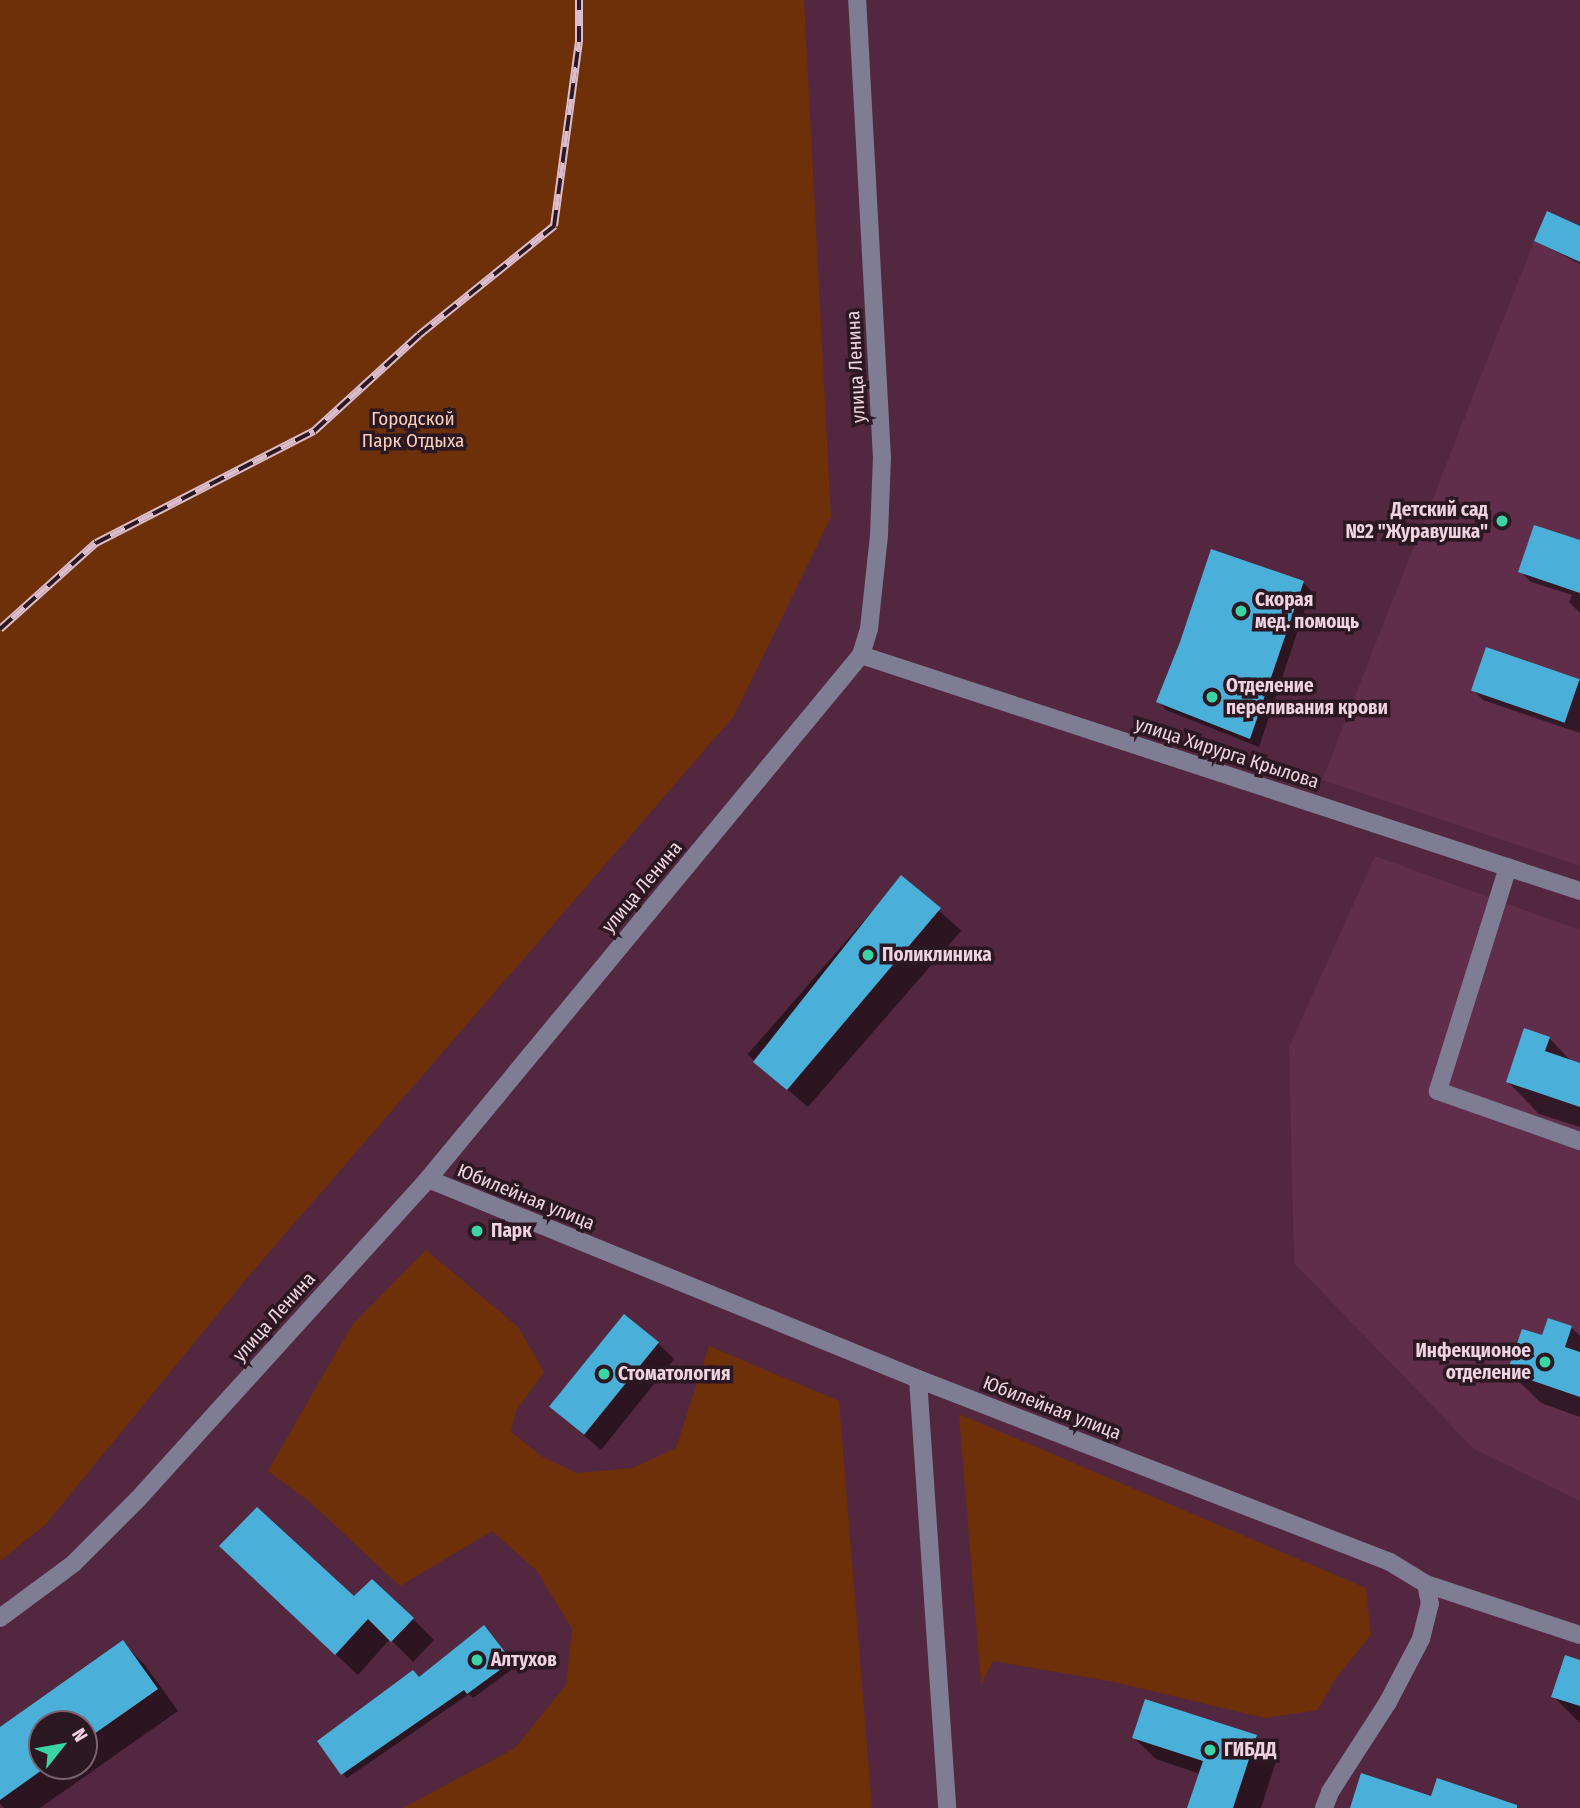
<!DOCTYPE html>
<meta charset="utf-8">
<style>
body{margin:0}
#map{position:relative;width:1580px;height:1808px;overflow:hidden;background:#53273f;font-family:"Fira Sans Condensed",sans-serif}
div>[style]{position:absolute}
.built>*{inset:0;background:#602d4a}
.green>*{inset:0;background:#6d3008}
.shadow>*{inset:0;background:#0007;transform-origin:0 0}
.building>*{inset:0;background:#4ab0d9;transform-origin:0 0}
.minor>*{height:18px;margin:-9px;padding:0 9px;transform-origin:9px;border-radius:9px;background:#7e7d93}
.rail>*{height:8px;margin-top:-4px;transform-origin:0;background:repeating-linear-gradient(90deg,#2c1823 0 16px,#dcbdcd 0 32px);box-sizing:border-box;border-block:2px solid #dcbdcd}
.dots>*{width:19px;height:19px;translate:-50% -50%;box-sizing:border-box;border:4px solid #2c1823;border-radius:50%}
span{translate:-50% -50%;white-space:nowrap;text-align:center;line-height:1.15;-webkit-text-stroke:7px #2c1823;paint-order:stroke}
.street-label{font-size:19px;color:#f0d3e1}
.park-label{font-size:19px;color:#facfba}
.poi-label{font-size:19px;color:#f0d3e1;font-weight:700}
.right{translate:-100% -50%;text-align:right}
.left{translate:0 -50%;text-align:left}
.north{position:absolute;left:28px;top:1710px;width:70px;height:70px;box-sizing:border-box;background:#2c1823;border:2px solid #7a636f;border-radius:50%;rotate:59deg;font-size:19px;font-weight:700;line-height:28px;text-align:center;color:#f0d3e1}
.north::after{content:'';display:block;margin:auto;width:24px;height:32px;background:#3ad4a5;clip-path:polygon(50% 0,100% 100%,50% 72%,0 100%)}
</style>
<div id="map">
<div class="built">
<div style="clip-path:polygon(1534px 241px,1580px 262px,1580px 866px,1322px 780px)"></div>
<div style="clip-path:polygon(1375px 856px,1580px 930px,1580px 1501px,1474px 1449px,1294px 1263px,1289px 1047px)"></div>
</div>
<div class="green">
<div style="clip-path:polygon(0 0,804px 0,831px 517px,734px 716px,253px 1271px,46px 1524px,0 1561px)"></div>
<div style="clip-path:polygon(426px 1250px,518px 1327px,544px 1372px,516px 1411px,511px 1432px,544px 1458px,577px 1473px,633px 1468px,676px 1448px,709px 1346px,839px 1401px,872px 1808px,403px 1808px,515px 1748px,566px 1685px,572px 1629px,537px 1571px,492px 1531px,400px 1586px,311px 1503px,268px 1471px,352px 1325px)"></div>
<div style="clip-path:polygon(959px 1414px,1366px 1588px,1371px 1635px,1335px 1679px,1318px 1710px,1265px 1718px,1114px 1682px,993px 1661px,981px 1685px)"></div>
</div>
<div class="shadow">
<div style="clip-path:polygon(1580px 228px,1580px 264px,1536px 241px)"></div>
<div style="clip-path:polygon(1580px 541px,1580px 613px,1569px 602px,1572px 595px,1531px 582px,1520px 571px)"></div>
<div style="clip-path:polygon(1303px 582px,1311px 591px,1259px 747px,1166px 710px,1158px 701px)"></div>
<div style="clip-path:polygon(1580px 681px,1580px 733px,1483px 700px,1473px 690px)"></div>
<div style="left:901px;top:878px;width:80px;height:234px;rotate:41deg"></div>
<div style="clip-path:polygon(1549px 1038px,1573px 1063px,1580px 1065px,1580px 1127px,1539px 1114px,1508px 1082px)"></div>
<div style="clip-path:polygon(1571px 1327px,1580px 1336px,1580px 1417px,1541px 1403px,1509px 1372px,1544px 1338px)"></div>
<div style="clip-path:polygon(658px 1343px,674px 1359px,601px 1450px,551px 1407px)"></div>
<div style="clip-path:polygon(243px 1568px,354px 1599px,413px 1619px,434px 1640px,413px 1662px,390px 1639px,358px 1675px)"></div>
<div style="clip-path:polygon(489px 1632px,515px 1667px,473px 1698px,469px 1694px,347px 1778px,343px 1774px)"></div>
<div style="clip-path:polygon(evenodd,123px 1643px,144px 1664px,178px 1711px,40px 1808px,4px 1808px,0 1804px,0 1729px,123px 1643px,42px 1724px,84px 1724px,84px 1766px,42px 1766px,42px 1724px)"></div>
<div style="clip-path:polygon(1580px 1662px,1580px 1723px,1553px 1696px)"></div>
<div style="clip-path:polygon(1256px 1737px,1277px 1758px,1261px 1808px,1189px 1808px,1200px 1774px,1156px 1759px,1134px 1738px)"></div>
</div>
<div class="building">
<div style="clip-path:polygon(1547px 211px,1580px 226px,1580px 262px,1534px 241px)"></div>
<div style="clip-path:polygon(1534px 525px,1580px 540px,1580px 593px,1518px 572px)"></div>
<div style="clip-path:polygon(1211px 549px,1304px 581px,1250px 739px,1156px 702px,1180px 642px)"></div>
<div style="left:1486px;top:647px;width:99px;height:46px;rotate:19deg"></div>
<div style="clip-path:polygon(901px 875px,941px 908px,787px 1090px,753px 1062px)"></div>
<div style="clip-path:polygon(1524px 1028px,1550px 1037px,1545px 1051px,1580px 1063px,1580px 1107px,1506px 1082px)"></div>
<div style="left:624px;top:1314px;width:45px;height:119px;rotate:39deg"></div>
<div style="clip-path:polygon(1548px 1318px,1572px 1326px,1565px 1347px,1580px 1352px,1580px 1397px,1507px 1372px,1522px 1329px,1542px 1335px)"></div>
<div style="clip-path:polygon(257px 1507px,354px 1596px,372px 1579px,414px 1618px,391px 1642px,368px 1619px,335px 1655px,219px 1546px)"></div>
<div style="clip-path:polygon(484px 1625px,512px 1661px,467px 1694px,464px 1690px,341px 1775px,317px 1741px,413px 1670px,419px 1677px)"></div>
<div style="clip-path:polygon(123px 1640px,158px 1689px,84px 1741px,84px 1724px,42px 1724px,42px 1770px,0 1800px,0 1727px)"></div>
<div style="clip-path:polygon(1565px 1655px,1580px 1660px,1580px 1706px,1551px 1697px)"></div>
<div style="clip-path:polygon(1145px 1699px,1257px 1735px,1233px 1808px,1187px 1808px,1203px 1761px,1132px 1738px)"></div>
<div style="clip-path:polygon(1361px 1773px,1431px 1796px,1437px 1778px,1517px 1805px,1517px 1808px,1350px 1808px)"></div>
</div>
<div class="minor">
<div style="left:861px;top:655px;width:757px;rotate:18.17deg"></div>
<div style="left:1508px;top:867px;width:235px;rotate:107.4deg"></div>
<div style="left:1438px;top:1091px;width:151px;rotate:19.4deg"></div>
<div style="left:428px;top:1179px;width:529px;rotate:22.2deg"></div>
<div style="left:918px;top:1379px;width:506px;rotate:21.19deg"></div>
<div style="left:1390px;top:1562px;width:42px;rotate:31.4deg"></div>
<div style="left:1426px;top:1584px;width:162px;rotate:18.3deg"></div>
<div style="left:918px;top:1379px;width:430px;rotate:86.1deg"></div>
<div style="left:0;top:1618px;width:91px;rotate:-36.5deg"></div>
<div style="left:73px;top:1564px;width:92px;rotate:-45deg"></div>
<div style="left:138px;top:1499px;width:432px;rotate:-47.8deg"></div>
<div style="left:428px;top:1179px;width:680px;rotate:-50.43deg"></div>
<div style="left:861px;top:655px;width:27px;rotate:-73deg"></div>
<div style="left:869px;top:629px;width:95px;rotate:-83.9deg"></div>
<div style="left:879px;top:535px;width:77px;rotate:-87.8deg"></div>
<div style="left:882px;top:458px;width:459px;rotate:-93.1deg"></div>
<div style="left:1324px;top:1808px;width:17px;rotate:-69deg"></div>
<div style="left:1330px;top:1792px;width:107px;rotate:-57.2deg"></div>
<div style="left:1388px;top:1702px;width:71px;rotate:-62.4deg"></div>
<div style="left:1421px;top:1639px;width:36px;rotate:-76deg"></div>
<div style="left:1430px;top:1604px;width:20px;rotate:-101deg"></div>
</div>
<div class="rail">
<div style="left:0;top:629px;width:129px;rotate:-41.9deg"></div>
<div style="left:96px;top:543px;width:245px;rotate:-27.2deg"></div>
<div style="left:314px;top:431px;width:142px;rotate:-42.4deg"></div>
<div style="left:419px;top:335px;width:174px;rotate:-38.9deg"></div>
<div style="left:554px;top:226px;width:186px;rotate:-82.3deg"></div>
<div style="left:579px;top:42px;width:42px;rotate:-90deg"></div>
</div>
<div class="dots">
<div style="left:1502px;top:521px;background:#3ad4a5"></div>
<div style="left:1241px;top:611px;background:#3ad4a5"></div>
<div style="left:1212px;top:697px;background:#3ad4a5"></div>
<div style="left:868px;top:955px;background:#3ad4a5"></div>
<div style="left:477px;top:1231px;background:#3ad4a5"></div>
<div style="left:1545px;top:1362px;background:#3ad4a5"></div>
<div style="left:604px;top:1374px;background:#3ad4a5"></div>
<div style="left:477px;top:1660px;background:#3ad4a5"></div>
<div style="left:1210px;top:1750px;background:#3ad4a5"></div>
</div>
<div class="street-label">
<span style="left:856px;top:367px;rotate:-93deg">улица Ленина</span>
<span style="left:1227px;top:753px;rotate:18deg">улица Хирурга Крылова</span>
<span style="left:642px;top:887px;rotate:-50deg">улица Ленина</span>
<span style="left:526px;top:1197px;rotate:22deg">Юбилейная улица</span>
<span style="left:274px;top:1317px;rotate:-48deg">улица Ленина</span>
<span style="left:1052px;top:1408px;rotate:21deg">Юбилейная улица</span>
</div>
<div class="park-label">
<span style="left:413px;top:430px">Городской<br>Парк Отдыха</span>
</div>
<div class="poi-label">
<span class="right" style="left:1488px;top:521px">Детский сад<br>№2 "Журавушка"</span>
<span class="left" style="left:1255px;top:611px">Скорая<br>мед. помощь</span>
<span class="left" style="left:1226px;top:697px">Отделение<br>переливания крови</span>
<span class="left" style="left:882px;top:955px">Поликлиника</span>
<span class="left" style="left:491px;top:1231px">Парк</span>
<span class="right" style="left:1531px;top:1362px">Инфекционое<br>отделение</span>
<span class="left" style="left:618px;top:1374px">Стоматология</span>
<span class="left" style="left:491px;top:1660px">Алтухов</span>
<span class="left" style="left:1224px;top:1750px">ГИБДД</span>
</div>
<div class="north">N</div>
</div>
